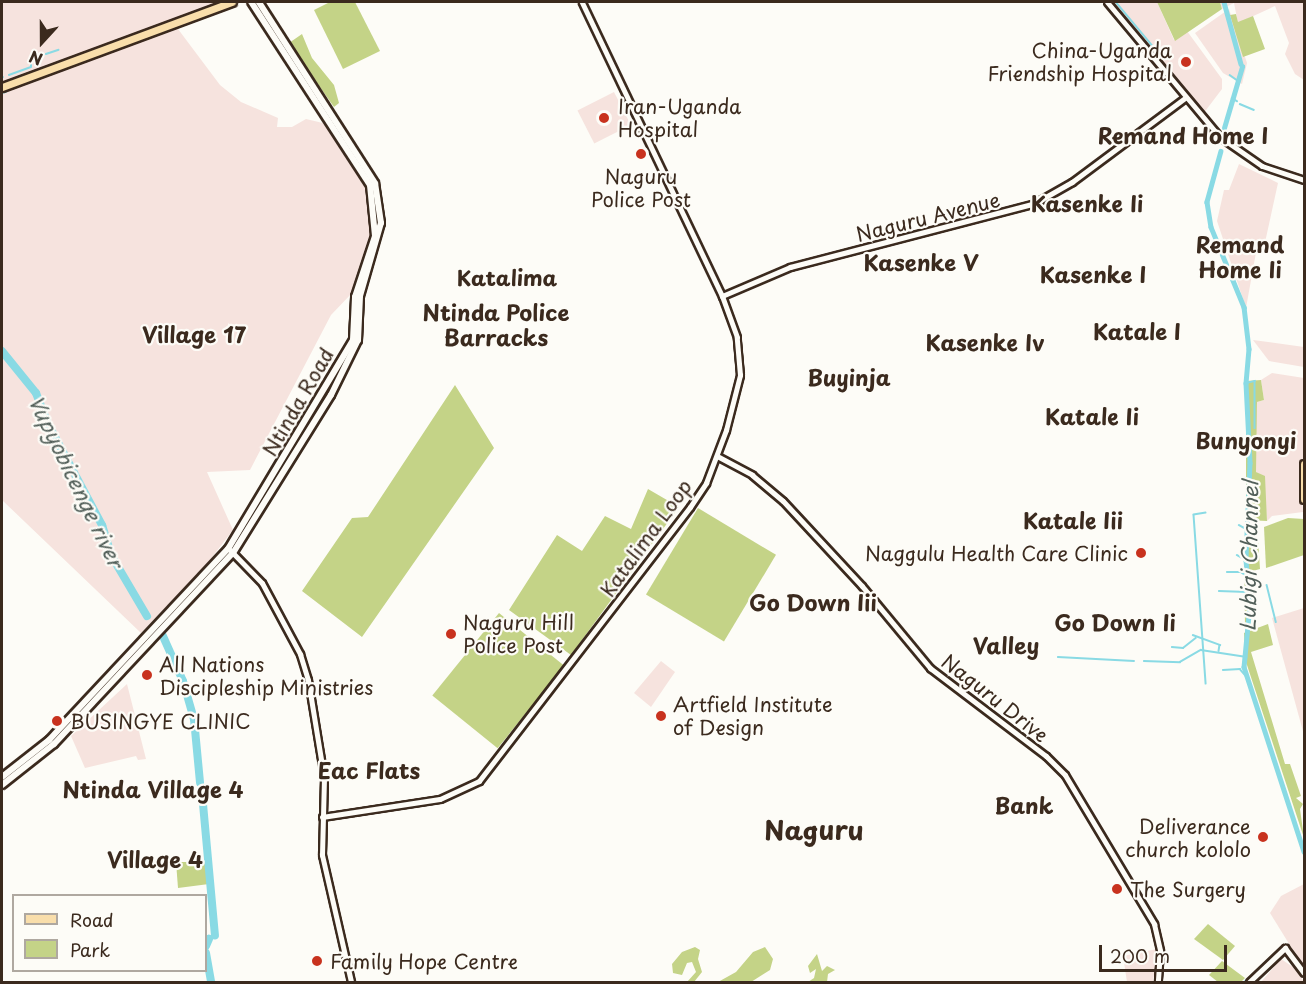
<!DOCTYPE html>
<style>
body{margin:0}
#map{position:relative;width:1306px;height:984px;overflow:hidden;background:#fdfcf7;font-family:"Playpen Sans",sans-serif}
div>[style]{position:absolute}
.built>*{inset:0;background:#f6e3de;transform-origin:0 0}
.green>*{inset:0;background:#c4d387;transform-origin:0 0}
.stream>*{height:1.5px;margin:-0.75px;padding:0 0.75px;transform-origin:0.75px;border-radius:0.75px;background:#89dae4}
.canal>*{height:4.5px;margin:-2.25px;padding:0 2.25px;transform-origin:2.25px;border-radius:2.25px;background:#89dae4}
.river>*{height:8px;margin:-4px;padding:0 4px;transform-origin:4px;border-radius:4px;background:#89dae4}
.roads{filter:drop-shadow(2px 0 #3b2a1e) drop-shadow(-2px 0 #3b2a1e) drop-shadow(0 2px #3b2a1e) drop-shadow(0 -2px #3b2a1e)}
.tertiary>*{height:5px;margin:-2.5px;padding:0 2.5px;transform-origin:2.5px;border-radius:2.5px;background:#fdfcf7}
.secondary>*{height:6px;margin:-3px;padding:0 3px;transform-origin:3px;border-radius:3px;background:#fdfcf7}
.primary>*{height:7px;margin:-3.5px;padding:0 3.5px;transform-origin:3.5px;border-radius:3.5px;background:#f9deab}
.trunk>*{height:7px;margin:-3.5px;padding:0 3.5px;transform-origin:3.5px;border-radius:3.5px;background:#f9deab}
.dots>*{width:16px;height:16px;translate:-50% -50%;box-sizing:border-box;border:3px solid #fdfcf7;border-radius:50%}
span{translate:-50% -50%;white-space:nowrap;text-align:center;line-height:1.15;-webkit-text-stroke:4.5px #fdfcf7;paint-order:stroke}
.poi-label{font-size:20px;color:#3b2a1e}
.right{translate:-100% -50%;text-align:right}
.left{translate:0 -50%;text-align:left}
.street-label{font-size:20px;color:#3b2a1e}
.neighbourhood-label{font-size:21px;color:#3b2a1e;font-weight:700}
.water-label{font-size:21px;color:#525f59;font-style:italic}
.quarter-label{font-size:22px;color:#3b2a1e;font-weight:700}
.district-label{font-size:26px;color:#3b2a1e;font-weight:700}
.frame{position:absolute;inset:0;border:3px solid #3b2a1e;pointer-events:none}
.legend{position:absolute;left:12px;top:894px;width:195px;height:78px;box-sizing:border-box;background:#fdfcf7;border:2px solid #afa8a0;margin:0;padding:8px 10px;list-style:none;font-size:18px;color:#3b2a1e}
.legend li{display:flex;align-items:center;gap:12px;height:30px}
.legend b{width:30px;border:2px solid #afa8a0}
.north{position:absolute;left:12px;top:12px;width:60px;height:60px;-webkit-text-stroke:4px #fdfcf7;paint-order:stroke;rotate:201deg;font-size:16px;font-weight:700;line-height:24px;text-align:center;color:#3b2a1e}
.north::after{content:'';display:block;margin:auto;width:21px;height:27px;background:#3b2a1e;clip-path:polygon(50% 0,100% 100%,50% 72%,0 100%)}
.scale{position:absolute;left:1099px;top:945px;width:128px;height:27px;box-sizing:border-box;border:3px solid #3b2a1e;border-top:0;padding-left:8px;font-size:18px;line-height:21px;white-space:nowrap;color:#3b2a1e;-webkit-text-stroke:4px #fdfcf7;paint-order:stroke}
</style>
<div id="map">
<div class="built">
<div style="clip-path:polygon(2px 2px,220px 2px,2px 83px)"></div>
<div style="clip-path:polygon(1112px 2px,1157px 2px,1174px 40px,1187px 31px,1222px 79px,1222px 89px,1203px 114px)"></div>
<div style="clip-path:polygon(1220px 2px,1304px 2px,1304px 80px,1295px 74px,1285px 54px,1289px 43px,1275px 6px,1238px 23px,1234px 3px,1222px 9px)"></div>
<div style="clip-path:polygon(1229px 9px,1247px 63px,1242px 84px,1223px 73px,1195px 33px)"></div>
<div style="clip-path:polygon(175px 25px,220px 85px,241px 102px,278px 118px,277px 127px,292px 127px,306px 119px,327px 124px,368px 191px,374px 233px,353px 292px,331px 315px,250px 470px,207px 472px,233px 530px,206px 565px,141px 633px,2px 500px,2px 90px)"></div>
<div style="left:614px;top:92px;width:37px;height:41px;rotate:63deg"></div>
<div style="clip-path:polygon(1239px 164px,1278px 183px,1264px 247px,1257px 247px,1246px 308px,1217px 221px,1224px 190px,1229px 190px)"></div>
<div style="clip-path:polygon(1253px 340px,1304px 347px,1304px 367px,1269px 361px)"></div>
<div style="clip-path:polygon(1272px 373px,1304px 378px,1304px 470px,1300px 478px,1303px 512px,1272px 516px,1267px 521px,1263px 476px,1256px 472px,1255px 428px,1257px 402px,1264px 400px,1261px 380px)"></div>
<div style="clip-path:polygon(1304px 608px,1304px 735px,1272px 618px)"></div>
<div style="clip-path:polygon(661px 661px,675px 672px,651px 707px,634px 693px)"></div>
<div style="clip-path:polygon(127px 684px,146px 759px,138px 760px,136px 756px,85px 768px,71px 736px)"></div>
<div style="clip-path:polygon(1304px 884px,1304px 968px,1270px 913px,1281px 896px)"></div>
<div style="clip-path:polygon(1157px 949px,1153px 982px,1127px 982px,1123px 956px)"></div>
<div style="clip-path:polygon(1281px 959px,1296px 969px,1304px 982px,1261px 982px)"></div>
</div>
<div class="green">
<div style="clip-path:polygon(330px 2px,355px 2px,380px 51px,343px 69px,314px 10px)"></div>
<div style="clip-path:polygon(1157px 2px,1220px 2px,1222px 9px,1175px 41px)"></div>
<div style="clip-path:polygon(1236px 14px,1238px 22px,1253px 16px,1265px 49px,1243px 57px,1230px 15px)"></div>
<div style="clip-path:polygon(302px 34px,312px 58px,334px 85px,339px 103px,334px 107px,289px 43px)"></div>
<div style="clip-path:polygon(1261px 380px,1264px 400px,1257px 402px,1256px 472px,1265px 476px,1267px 521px,1246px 520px,1246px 381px)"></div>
<div style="clip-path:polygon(455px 385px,494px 448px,362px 637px,302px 591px,352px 518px,368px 517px)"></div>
<div style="clip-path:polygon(648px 489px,679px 507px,571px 655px,509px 610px,557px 535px,582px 551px,605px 516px,631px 529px)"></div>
<div style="left:698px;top:508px;width:91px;height:101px;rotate:31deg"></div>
<div style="clip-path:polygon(1288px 518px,1304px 519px,1304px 555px,1266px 568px,1264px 527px)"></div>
<div style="clip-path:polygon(1244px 539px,1258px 540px,1260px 569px,1249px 572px,1250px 617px,1245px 629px)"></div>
<div style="left:499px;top:613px;width:84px;height:106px;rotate:39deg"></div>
<div style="clip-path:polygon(1268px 624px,1273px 645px,1251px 652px,1285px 764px,1290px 764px,1301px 796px,1296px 798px,1303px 804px,1300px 809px,1304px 838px,1245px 659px,1244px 633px)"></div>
<div style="clip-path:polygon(176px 862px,206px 862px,209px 884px,178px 888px)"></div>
<div style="clip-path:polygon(1208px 924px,1235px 946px,1223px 960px,1194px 939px)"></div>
<div style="clip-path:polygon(695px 947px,700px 950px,698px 959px,702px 972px,694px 982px,687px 982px,696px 972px,692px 962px,687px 963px,682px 975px,673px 973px,672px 964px,682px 952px)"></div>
<div style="clip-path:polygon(765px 947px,773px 959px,770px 970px,751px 982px,718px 982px,736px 972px,753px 952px)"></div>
<div style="clip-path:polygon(817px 954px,822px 971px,827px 966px,835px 970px,828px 974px,827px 982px,808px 982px,814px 978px,816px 969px,810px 973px,808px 966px)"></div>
<div style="clip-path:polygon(1222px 961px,1245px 978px,1241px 982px,1218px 982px,1209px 975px)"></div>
</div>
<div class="stream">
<div style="left:1116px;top:2px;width:64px;rotate:50.1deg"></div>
<div style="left:46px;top:54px;width:13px;rotate:-18deg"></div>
<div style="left:9px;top:75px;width:23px;rotate:-20deg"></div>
<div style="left:31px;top:67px;width:10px;rotate:-90deg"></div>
<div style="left:31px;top:57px;width:13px;rotate:-9deg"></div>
<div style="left:1230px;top:75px;width:9px;rotate:36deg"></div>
<div style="left:2px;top:78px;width:1px;rotate:-45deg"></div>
<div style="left:2px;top:93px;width:4px;rotate:-14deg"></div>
<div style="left:1232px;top:98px;width:6px;rotate:31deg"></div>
<div style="left:1240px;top:104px;width:15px;rotate:23deg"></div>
<div style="left:1246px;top:383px;width:9px;rotate:-13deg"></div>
<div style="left:1255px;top:381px;width:47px;rotate:90deg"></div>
<div style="left:1206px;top:513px;width:12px;rotate:171deg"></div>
<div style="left:1194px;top:515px;width:169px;rotate:85.9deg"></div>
<div style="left:1239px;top:525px;width:10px;rotate:29deg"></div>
<div style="left:1237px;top:555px;width:10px;rotate:29deg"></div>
<div style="left:1227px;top:572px;width:14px"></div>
<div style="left:1241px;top:572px;width:7px;rotate:34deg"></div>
<div style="left:1267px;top:585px;width:38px;rotate:76deg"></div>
<div style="left:1219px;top:591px;width:28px;rotate:2deg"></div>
<div style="left:1193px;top:635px;width:29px;rotate:20deg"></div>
<div style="left:1220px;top:645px;width:6px;rotate:99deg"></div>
<div style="left:1172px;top:647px;width:11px;rotate:5deg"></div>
<div style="left:1183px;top:648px;width:16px;rotate:-38deg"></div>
<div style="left:1058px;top:657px;width:76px;rotate:3deg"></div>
<div style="left:1144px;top:661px;width:36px;rotate:2deg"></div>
<div style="left:1180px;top:662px;width:24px;rotate:-30deg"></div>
<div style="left:1201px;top:650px;width:46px;rotate:8.8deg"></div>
<div style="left:1223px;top:670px;width:17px;rotate:-3deg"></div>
<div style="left:1240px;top:669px;width:11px;rotate:49deg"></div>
<div style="left:1251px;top:976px;width:33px;rotate:-43deg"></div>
<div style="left:1244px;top:982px;width:4px;rotate:-34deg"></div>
</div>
<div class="canal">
<div style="left:1224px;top:2px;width:64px;rotate:74.7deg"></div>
<div style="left:1224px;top:128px;width:64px;rotate:-73.6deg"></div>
<div style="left:1221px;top:151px;width:53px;rotate:105.4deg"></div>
<div style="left:1207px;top:202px;width:25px;rotate:81deg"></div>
<div style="left:1211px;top:227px;width:87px;rotate:67.6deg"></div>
<div style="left:1244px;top:307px;width:42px;rotate:83.2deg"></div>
<div style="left:1249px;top:349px;width:34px;rotate:95deg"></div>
<div style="left:1246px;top:383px;width:80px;rotate:87.1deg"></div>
<div style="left:1250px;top:463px;width:97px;rotate:92.4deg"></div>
<div style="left:1246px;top:560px;width:45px;rotate:84.9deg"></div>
<div style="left:1250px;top:605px;width:62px;rotate:95.5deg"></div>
<div style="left:1244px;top:667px;width:194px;rotate:72deg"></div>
</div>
<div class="river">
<div style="left:2px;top:351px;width:54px;rotate:51deg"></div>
<div style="left:36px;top:393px;width:33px;rotate:69deg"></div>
<div style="left:48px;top:424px;width:115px;rotate:61.9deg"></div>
<div style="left:102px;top:525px;width:31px;rotate:73deg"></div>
<div style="left:111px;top:555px;width:71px;rotate:59.5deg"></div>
<div style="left:162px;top:634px;width:51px;rotate:65.9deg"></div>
<div style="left:183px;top:681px;width:40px;rotate:74deg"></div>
<div style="left:194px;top:719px;width:64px;rotate:84.6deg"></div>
<div style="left:202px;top:793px;width:143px;rotate:84.8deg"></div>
<div style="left:206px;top:946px;width:8px;rotate:-67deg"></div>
<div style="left:206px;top:953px;width:29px;rotate:80deg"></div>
</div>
<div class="roads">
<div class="tertiary">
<div style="left:1107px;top:2px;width:176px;rotate:50.1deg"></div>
<div style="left:1220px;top:137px;width:51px;rotate:34.6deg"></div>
<div style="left:1262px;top:166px;width:44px;rotate:18.4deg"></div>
<div style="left:722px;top:296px;width:74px;rotate:-23.1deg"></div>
<div style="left:790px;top:267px;width:253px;rotate:-14.6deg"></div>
<div style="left:1035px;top:203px;width:43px;rotate:-29.6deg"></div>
<div style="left:1072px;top:182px;width:142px;rotate:-36.7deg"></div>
<div style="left:717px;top:456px;width:40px;rotate:28deg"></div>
<div style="left:752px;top:475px;width:40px;rotate:40deg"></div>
<div style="left:783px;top:501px;width:116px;rotate:47.1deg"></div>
<div style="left:862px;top:586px;width:107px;rotate:50.3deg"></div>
<div style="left:930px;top:668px;width:146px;rotate:37.2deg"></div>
<div style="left:1046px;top:756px;width:27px;rotate:45deg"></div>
<div style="left:1065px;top:775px;width:174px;rotate:59.1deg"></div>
<div style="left:1154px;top:924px;width:28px;rotate:77deg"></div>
<div style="left:1160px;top:951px;width:31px;rotate:94deg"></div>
<div style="left:230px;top:550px;width:46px;rotate:45.9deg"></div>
<div style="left:262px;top:583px;width:81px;rotate:61.8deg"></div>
<div style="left:300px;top:654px;width:27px;rotate:73deg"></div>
<div style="left:308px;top:680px;width:99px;rotate:80.7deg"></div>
<div style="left:324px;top:778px;width:77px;rotate:91.5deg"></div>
<div style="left:322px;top:855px;width:130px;rotate:77.1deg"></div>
<div style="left:322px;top:817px;width:119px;rotate:-8.7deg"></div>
<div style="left:440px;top:799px;width:43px;rotate:-24.8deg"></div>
<div style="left:479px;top:781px;width:346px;rotate:-52.4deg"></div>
<div style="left:690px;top:507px;width:29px;rotate:-56deg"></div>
<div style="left:706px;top:483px;width:57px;rotate:-69.3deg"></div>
<div style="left:726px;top:430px;width:57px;rotate:-75.7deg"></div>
<div style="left:740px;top:375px;width:38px;rotate:-95deg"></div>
<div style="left:737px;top:337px;width:44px;rotate:-110.1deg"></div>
<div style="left:722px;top:296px;width:326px;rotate:-115.5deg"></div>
<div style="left:1249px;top:982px;width:50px;rotate:-43.4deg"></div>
<div style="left:1285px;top:948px;width:31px;rotate:53deg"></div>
</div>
<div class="secondary">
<div style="left:2px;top:777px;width:60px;rotate:-38.2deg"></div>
<div style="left:49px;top:740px;width:262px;rotate:-46.9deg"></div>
<div style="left:228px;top:549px;width:244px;rotate:-59.1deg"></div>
<div style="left:353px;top:340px;width:43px;rotate:-87.3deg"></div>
<div style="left:355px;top:297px;width:64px;rotate:-71.8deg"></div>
<div style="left:375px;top:236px;width:51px;rotate:-95.6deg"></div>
<div style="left:370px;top:185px;width:218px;rotate:-123deg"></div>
<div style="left:2px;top:785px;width:66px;rotate:-38.3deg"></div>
<div style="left:54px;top:744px;width:262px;rotate:-46.9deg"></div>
<div style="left:233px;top:553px;width:186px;rotate:-58.2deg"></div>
<div style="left:331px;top:395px;width:61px;rotate:-63.9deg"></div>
<div style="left:358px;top:340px;width:44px;rotate:-87.4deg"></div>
<div style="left:360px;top:296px;width:76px;rotate:-74deg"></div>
<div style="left:381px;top:223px;width:40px;rotate:-98.5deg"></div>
<div style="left:375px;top:183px;width:215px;rotate:-122.7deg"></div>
</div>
<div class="primary">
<div style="left:1304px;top:464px;width:35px;rotate:90deg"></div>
</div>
<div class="trunk">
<div style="left:2px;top:87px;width:245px;rotate:-20.3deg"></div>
</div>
</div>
<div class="dots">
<div style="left:1186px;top:62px;background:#c8321e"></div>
<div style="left:604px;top:118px;background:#c8321e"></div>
<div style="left:641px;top:154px;background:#c8321e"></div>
<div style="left:1141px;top:553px;background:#c8321e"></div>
<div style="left:451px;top:634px;background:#c8321e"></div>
<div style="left:147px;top:675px;background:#c8321e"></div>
<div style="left:661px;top:716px;background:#c8321e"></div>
<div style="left:57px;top:721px;background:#c8321e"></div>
<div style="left:1263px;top:837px;background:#c8321e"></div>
<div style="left:1117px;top:889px;background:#c8321e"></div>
<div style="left:317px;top:961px;background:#c8321e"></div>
</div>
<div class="poi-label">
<span class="right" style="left:1172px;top:62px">China-Uganda<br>Friendship Hospital</span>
<span class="left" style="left:618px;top:118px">Iran-Uganda<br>Hospital</span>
<span style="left:641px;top:188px">Naguru<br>Police Post</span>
<span class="right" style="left:1128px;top:553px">Naggulu Health Care Clinic</span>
<span class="left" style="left:463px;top:634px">Naguru Hill<br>Police Post</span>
<span class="left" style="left:159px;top:676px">All Nations<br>Discipleship Ministries</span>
<span class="left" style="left:673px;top:716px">Artfield Institute<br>of Design</span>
<span class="left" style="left:70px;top:721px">BUSINGYE CLINIC</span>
<span class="right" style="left:1251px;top:838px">Deliverance<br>church kololo</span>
<span class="left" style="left:1130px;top:889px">The Surgery</span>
<span class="left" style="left:330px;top:961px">Family Hope Centre</span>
</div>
<div class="street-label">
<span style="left:928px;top:217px;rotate:-14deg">Naguru Avenue</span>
<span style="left:298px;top:402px;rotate:-60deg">Ntinda Road</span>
<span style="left:646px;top:538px;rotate:-54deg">Katalima Loop</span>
<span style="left:995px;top:698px;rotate:38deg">Naguru Drive</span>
</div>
<div class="neighbourhood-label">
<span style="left:507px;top:277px">Katalima</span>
</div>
<div class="water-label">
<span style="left:77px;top:481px;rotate:64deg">Vupyobicenge river</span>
<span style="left:1248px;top:556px;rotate:-89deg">Lubigi Channel</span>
</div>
<div class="quarter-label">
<span style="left:1183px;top:135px">Remand Home I</span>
<span style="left:1087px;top:203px">Kasenke Ii</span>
<span style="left:1240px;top:256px">Remand<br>Home Ii</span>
<span style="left:921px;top:262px">Kasenke V</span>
<span style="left:1093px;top:274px">Kasenke I</span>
<span style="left:496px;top:324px">Ntinda Police<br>Barracks</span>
<span style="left:1137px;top:331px">Katale I</span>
<span style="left:194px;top:334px">Village 17</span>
<span style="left:985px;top:342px">Kasenke Iv</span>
<span style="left:849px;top:377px">Buyinja</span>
<span style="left:1092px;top:416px">Katale Ii</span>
<span style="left:1246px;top:440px">Bunyonyi</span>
<span style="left:1073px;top:520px">Katale Iii</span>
<span style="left:813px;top:602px">Go Down Iii</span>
<span style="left:1115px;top:622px">Go Down Ii</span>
<span style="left:1006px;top:645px">Valley</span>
<span style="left:369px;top:770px">Eac Flats</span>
<span style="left:153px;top:789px">Ntinda Village 4</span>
<span style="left:1024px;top:805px">Bank</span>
<span style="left:155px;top:859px">Village 4</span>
</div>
<div class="district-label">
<span style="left:814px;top:830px">Naguru</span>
</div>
<div class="frame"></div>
<ul class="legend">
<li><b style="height:8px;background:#f9deab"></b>Road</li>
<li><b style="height:16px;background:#c4d387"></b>Park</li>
</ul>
<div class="north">N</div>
<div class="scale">200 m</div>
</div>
